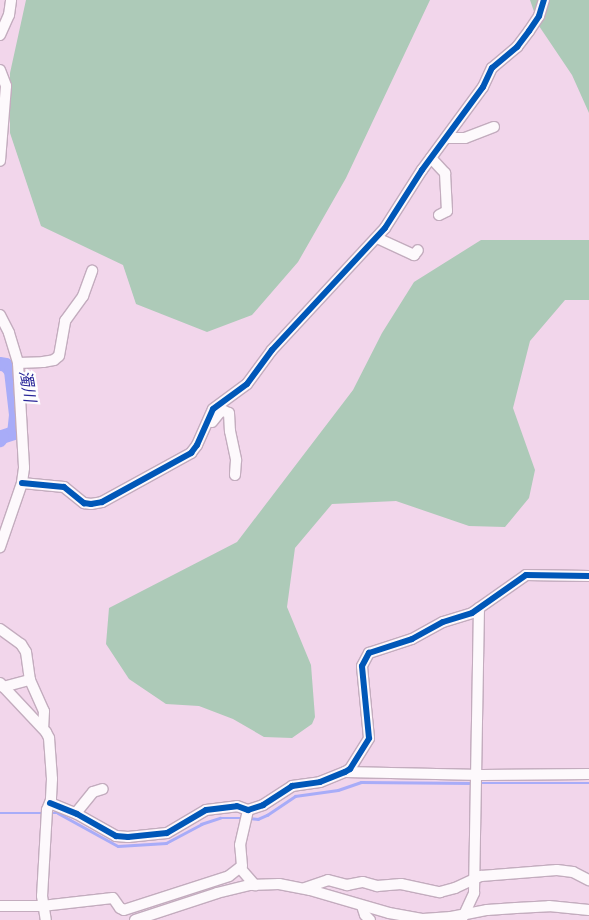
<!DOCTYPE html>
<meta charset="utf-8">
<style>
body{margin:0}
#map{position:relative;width:589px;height:920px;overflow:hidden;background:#f2d6eb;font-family:"Noto Serif","Noto Sans JP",serif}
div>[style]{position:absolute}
.green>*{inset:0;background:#adcab8}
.stream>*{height:2.5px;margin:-1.25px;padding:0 1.25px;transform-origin:1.25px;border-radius:1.25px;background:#a8acf8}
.river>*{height:14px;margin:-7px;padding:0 7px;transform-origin:7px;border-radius:7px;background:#a8acf8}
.roads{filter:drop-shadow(1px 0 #c3acbe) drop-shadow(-1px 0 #c3acbe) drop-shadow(0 1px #c3acbe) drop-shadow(0 -1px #c3acbe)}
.minor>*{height:10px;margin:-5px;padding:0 5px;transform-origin:5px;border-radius:5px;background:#fdf9fc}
.cycleway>*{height:6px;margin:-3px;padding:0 3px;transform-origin:3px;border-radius:3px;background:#0057b8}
span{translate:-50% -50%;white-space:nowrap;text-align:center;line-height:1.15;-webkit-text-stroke:4.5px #fefefe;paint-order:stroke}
.water-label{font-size:16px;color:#2a2799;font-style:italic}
</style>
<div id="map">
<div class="green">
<div style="clip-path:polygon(26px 0,430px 0,346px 178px,298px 262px,252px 315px,207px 332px,136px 304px,123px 265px,41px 226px,10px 133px,10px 73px)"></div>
<div style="clip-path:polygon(530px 0,589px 0,589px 113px,572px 75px,539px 26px)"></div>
<div style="clip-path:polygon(481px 240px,589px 240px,589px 300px,565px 300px,530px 341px,513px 408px,535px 470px,529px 498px,505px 527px,469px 526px,396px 501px,332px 504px,295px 548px,287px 607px,311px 665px,315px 717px,312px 724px,292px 738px,264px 737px,233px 719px,199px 706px,166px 704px,129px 679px,106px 644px,109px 608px,237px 542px,353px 390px,382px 333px,414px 282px)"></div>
</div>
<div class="stream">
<div style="left:478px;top:783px;width:111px"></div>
<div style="left:0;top:813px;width:45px"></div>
<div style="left:51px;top:813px;width:7px"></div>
<div style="left:58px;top:813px;width:68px;rotate:28.8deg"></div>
<div style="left:118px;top:846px;width:48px;rotate:-3.6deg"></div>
<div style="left:166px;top:843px;width:40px;rotate:-28deg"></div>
<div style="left:201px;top:824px;width:20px;rotate:-18deg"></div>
<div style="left:220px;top:818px;width:23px"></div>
<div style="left:249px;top:818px;width:9px;rotate:6deg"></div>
<div style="left:258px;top:819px;width:10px;rotate:-24deg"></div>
<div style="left:267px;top:815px;width:34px;rotate:-34deg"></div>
<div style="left:295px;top:796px;width:43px;rotate:-7.9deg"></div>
<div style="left:338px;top:790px;width:24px;rotate:-19deg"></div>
<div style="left:361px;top:782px;width:112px;rotate:0.5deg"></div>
</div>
<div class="river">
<div style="left:0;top:364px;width:6px;rotate:9deg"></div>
<div style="left:6px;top:365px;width:8px;rotate:50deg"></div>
<div style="left:11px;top:371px;width:44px;rotate:83.5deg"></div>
<div style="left:16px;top:415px;width:18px;rotate:96deg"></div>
<div style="left:14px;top:433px;width:13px;rotate:162deg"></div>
<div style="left:2px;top:437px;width:4px;rotate:124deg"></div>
</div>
<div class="roads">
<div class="minor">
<div style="left:0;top:35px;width:22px;rotate:-66deg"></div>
<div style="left:9px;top:15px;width:15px;rotate:-82deg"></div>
<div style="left:0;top:70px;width:17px;rotate:69deg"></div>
<div style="left:6px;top:86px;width:75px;rotate:94.6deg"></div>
<div style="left:446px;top:138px;width:19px"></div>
<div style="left:465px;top:138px;width:31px;rotate:-21deg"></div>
<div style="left:431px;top:158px;width:21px;rotate:47deg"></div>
<div style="left:445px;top:173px;width:38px;rotate:87deg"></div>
<div style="left:447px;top:211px;width:9px;rotate:153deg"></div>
<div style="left:377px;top:238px;width:41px;rotate:24.7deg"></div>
<div style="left:414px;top:255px;width:6px;rotate:-51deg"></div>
<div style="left:0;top:315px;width:20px;rotate:63deg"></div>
<div style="left:9px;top:333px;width:31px;rotate:73deg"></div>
<div style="left:18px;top:363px;width:105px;rotate:86.7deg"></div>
<div style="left:24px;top:468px;width:15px;rotate:98deg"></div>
<div style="left:22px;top:483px;width:68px;rotate:109deg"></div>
<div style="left:18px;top:363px;width:25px;rotate:-2deg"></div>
<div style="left:43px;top:362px;width:11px;rotate:-10deg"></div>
<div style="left:54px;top:360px;width:6px;rotate:-39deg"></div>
<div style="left:59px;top:356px;width:36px;rotate:-80deg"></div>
<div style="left:65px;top:321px;width:31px;rotate:-54deg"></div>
<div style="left:83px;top:296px;width:27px;rotate:-70deg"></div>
<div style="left:212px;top:422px;width:13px;rotate:-51deg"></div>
<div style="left:220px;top:412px;width:4px;rotate:-14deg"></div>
<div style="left:224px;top:411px;width:5px;rotate:22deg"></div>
<div style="left:229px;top:413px;width:18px;rotate:87deg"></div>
<div style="left:230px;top:431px;width:30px;rotate:78deg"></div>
<div style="left:236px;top:460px;width:15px;rotate:94deg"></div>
<div style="left:22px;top:483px;width:42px;rotate:5.4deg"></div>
<div style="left:64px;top:487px;width:26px;rotate:39deg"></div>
<div style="left:84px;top:503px;width:7px;rotate:8deg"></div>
<div style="left:91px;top:504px;width:11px;rotate:-10deg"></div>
<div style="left:102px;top:502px;width:102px;rotate:-28.8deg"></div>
<div style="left:191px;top:453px;width:10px;rotate:-53deg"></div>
<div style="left:197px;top:445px;width:39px;rotate:-66deg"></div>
<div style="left:213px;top:409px;width:42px;rotate:-36.3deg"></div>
<div style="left:247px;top:384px;width:42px;rotate:-53.7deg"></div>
<div style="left:272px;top:350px;width:166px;rotate:-47.2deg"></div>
<div style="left:385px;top:228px;width:69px;rotate:-57.5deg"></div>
<div style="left:422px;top:170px;width:103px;rotate:-53.7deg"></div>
<div style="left:483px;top:87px;width:21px;rotate:-65deg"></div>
<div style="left:492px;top:68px;width:33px;rotate:-40deg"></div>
<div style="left:517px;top:47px;width:20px;rotate:-53deg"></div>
<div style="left:529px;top:31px;width:18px;rotate:-56deg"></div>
<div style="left:539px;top:16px;width:17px;rotate:-73deg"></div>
<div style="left:0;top:629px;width:26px;rotate:36deg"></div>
<div style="left:21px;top:644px;width:9px;rotate:58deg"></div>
<div style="left:26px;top:652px;width:28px;rotate:82deg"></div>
<div style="left:30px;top:680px;width:34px;rotate:66deg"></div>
<div style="left:44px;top:711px;width:17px;rotate:93deg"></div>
<div style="left:0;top:683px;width:67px;rotate:46.8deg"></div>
<div style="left:46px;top:732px;width:7px;rotate:63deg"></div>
<div style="left:49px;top:738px;width:41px;rotate:85.8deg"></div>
<div style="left:52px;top:779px;width:21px;rotate:93deg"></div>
<div style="left:51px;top:800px;width:11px;rotate:112deg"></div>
<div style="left:47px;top:810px;width:86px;rotate:93.3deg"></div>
<div style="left:42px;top:896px;width:24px;rotate:81deg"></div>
<div style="left:3px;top:687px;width:28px;rotate:-15deg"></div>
<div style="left:345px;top:772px;width:137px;rotate:1.3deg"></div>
<div style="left:482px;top:775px;width:107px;rotate:-0.5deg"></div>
<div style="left:50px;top:803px;width:29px;rotate:22deg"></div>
<div style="left:77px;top:814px;width:45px;rotate:29.4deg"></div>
<div style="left:116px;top:836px;width:12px;rotate:5deg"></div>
<div style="left:128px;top:837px;width:39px;rotate:-6deg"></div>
<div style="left:167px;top:833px;width:45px;rotate:-30.5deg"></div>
<div style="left:206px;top:810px;width:31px;rotate:-7deg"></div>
<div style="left:237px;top:806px;width:12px;rotate:20deg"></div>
<div style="left:248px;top:810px;width:16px;rotate:-18deg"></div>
<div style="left:263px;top:805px;width:35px;rotate:-33deg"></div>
<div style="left:292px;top:786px;width:28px;rotate:-8deg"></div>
<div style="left:320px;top:782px;width:27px;rotate:-22deg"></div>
<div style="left:345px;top:772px;width:6px;rotate:-31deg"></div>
<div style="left:350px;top:769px;width:36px;rotate:-58deg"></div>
<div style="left:369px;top:738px;width:72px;rotate:-95.6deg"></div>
<div style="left:362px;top:666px;width:15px;rotate:-62deg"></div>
<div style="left:369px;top:653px;width:45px;rotate:-18deg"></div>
<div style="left:412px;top:639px;width:35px;rotate:-29deg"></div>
<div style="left:443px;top:622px;width:30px;rotate:-17deg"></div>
<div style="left:472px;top:613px;width:66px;rotate:-35.1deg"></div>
<div style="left:526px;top:575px;width:63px;rotate:0.9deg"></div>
<div style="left:76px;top:813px;width:27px;rotate:-51deg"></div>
<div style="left:93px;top:792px;width:10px;rotate:-17deg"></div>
<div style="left:240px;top:868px;width:23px;rotate:49deg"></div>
<div style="left:305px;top:888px;width:24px;rotate:-19deg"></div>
<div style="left:328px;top:880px;width:20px;rotate:15deg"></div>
<div style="left:347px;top:885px;width:16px;rotate:-11deg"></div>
<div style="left:363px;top:882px;width:15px;rotate:16deg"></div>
<div style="left:377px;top:886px;width:24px;rotate:-5deg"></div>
<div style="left:401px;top:884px;width:40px;rotate:12deg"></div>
<div style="left:440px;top:892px;width:16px;rotate:-15deg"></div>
<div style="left:455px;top:888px;width:29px;rotate:-25deg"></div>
<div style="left:481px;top:876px;width:76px;rotate:-4.5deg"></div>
<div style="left:557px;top:870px;width:16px;rotate:7deg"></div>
<div style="left:573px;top:872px;width:18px;rotate:27deg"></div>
<div style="left:0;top:906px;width:42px"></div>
<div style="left:42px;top:906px;width:71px;rotate:-6.4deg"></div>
<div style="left:113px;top:898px;width:12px;rotate:55deg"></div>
<div style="left:120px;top:908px;width:4px;rotate:27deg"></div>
<div style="left:124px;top:910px;width:110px;rotate:-17.9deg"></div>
<div style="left:229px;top:876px;width:16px;rotate:-38deg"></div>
<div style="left:242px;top:866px;width:21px;rotate:-95deg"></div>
<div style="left:240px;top:845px;width:36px;rotate:-77deg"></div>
<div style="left:362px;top:906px;width:9px;rotate:72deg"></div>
<div style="left:365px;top:915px;width:7px;rotate:45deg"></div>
<div style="left:462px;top:919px;width:29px;rotate:-65deg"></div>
<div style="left:474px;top:893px;width:285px;rotate:-89deg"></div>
<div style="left:135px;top:920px;width:86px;rotate:-18.2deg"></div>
<div style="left:217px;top:893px;width:34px;rotate:-14deg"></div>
<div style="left:250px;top:885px;width:29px;rotate:-2deg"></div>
<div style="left:279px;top:884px;width:32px;rotate:11deg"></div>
<div style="left:310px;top:890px;width:82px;rotate:16.2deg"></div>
<div style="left:389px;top:913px;width:35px;rotate:10deg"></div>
<div style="left:423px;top:919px;width:28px;rotate:-4deg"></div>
<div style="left:451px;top:917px;width:37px;rotate:-11deg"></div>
<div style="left:487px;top:910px;width:29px;rotate:-4deg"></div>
<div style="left:516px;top:908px;width:33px;rotate:-3deg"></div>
<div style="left:549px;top:906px;width:40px;rotate:5.7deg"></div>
</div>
</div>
<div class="cycleway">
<div style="left:22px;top:483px;width:42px;rotate:5.4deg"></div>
<div style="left:64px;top:487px;width:26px;rotate:39deg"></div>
<div style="left:84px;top:503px;width:7px;rotate:8deg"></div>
<div style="left:91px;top:504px;width:11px;rotate:-10deg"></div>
<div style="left:102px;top:502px;width:102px;rotate:-28.8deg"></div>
<div style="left:191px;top:453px;width:10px;rotate:-53deg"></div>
<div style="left:197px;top:445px;width:39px;rotate:-66deg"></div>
<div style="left:213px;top:409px;width:42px;rotate:-36.3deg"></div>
<div style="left:247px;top:384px;width:42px;rotate:-53.7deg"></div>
<div style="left:272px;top:350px;width:166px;rotate:-47.2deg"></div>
<div style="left:385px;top:228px;width:69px;rotate:-57.5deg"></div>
<div style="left:422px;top:170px;width:103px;rotate:-53.7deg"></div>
<div style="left:483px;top:87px;width:21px;rotate:-65deg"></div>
<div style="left:492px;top:68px;width:33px;rotate:-40deg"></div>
<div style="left:517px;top:47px;width:20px;rotate:-53deg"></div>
<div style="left:529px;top:31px;width:18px;rotate:-56deg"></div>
<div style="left:539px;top:16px;width:17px;rotate:-73deg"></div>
<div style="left:50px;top:803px;width:29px;rotate:22deg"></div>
<div style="left:77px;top:814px;width:45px;rotate:29.4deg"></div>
<div style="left:116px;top:836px;width:12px;rotate:5deg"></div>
<div style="left:128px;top:837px;width:39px;rotate:-6deg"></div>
<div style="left:167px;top:833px;width:45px;rotate:-30.5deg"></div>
<div style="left:206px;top:810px;width:31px;rotate:-7deg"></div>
<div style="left:237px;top:806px;width:12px;rotate:20deg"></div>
<div style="left:248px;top:810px;width:16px;rotate:-18deg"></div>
<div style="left:263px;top:805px;width:35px;rotate:-33deg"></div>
<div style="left:292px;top:786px;width:28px;rotate:-8deg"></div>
<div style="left:320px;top:782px;width:27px;rotate:-22deg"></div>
<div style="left:345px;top:772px;width:6px;rotate:-31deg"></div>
<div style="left:350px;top:769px;width:36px;rotate:-58deg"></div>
<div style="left:369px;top:738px;width:72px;rotate:-95.6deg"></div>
<div style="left:362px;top:666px;width:15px;rotate:-62deg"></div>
<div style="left:369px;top:653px;width:45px;rotate:-18deg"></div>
<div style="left:412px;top:639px;width:35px;rotate:-29deg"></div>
<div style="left:443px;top:622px;width:30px;rotate:-17deg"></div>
<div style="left:472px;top:613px;width:66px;rotate:-35.1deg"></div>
<div style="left:526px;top:575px;width:63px;rotate:0.9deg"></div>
</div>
<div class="water-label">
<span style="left:28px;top:386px;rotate:80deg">濁川</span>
</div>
</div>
